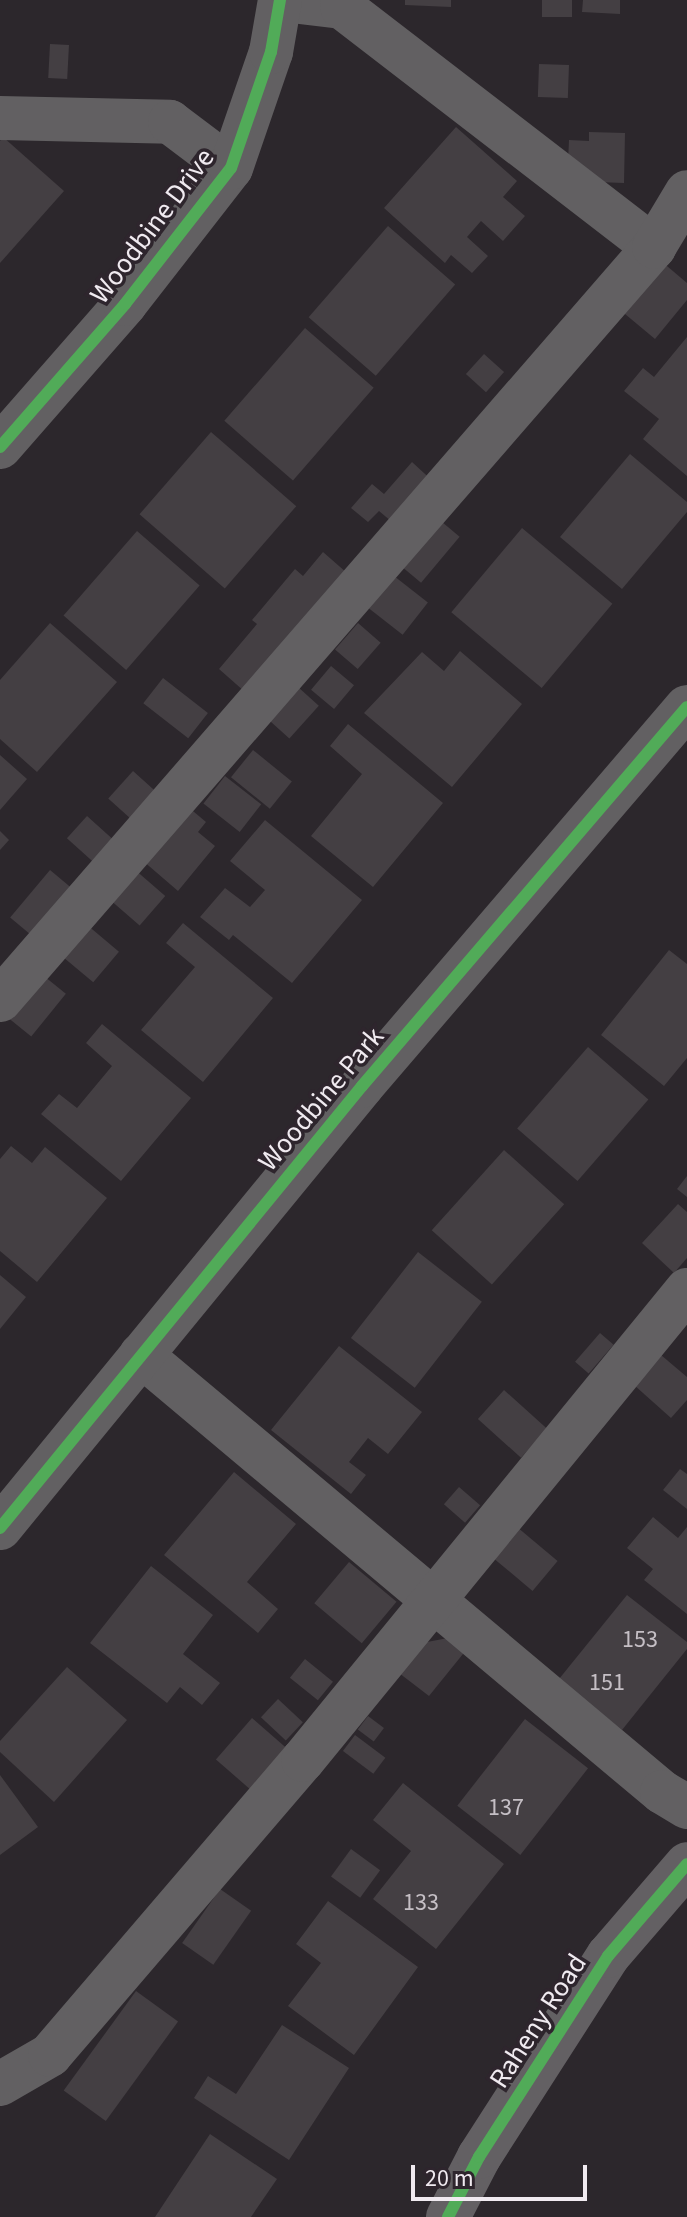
<!DOCTYPE html>
<style>
body{margin:0}
#map{position:relative;width:687px;height:2217px;overflow:hidden;background:#2c272c;font-family:"Source Sans 3",sans-serif}
div>[style]{position:absolute}
.building>*{inset:0;background:#443f43;transform-origin:0 0}
.minor>*{height:44px;margin:-22px;padding:0 22px;transform-origin:22px;border-radius:22px;background:#626062}
.major>*{height:44px;margin:-22px;padding:0 22px;transform-origin:22px;border-radius:22px;background:#636063}
.cycleway>*{height:12px;margin:-6px;padding:0 6px;transform-origin:6px;border-radius:6px;background:#51ab58}
span{translate:-50% -50%;white-space:nowrap;text-align:center;line-height:1.15;-webkit-text-stroke:7px #2e252d;paint-order:stroke}
.number-label{font-size:24px;color:#c5bfc5}
.number-label span{-webkit-text-stroke-width:0}
.street-label{font-size:28px;color:#f0eaf0}
.scale{position:absolute;left:411px;top:2165px;width:176px;height:36px;box-sizing:border-box;border:4px solid #f0eaf0;border-top:0;padding-left:10px;font-size:24px;line-height:28px;white-space:nowrap;color:#f0eaf0;-webkit-text-stroke:6px #2e252d;paint-order:stroke}
</style>
<div id="map">
<div class="building">
<div style="clip-path:polygon(405px 0,451px 0,451px 7px,405px 5px)"></div>
<div style="left:542px;top:0;width:30px;height:17px"></div>
<div style="clip-path:polygon(583px 0,620px 0,620px 14px,582px 12px)"></div>
<div style="left:50px;top:44px;width:19px;height:34px;rotate:3deg"></div>
<div style="left:539px;top:64px;width:30px;height:33px;rotate:2deg"></div>
<div style="clip-path:polygon(456px 127px,517px 181px,503px 197px,525px 216px,503px 241px,481px 221px,467px 237px,488px 256px,472px 273px,451px 255px,445px 263px,384px 208px)"></div>
<div style="clip-path:polygon(589px 132px,625px 133px,624px 183px,597px 182px,568px 162px,569px 140px,589px 141px)"></div>
<div style="clip-path:polygon(3px 137px,64px 191px,0 263px,0 141px)"></div>
<div style="left:388px;top:226px;width:89px;height:121px;rotate:41deg"></div>
<div style="clip-path:polygon(654px 255px,687px 283px,687px 300px,655px 339px,613px 304px)"></div>
<div style="left:305px;top:328px;width:91px;height:123px;rotate:41deg"></div>
<div style="clip-path:polygon(687px 337px,687px 476px,643px 439px,659px 419px,624px 391px,643px 368px,654px 377px)"></div>
<div style="left:484px;top:354px;width:27px;height:27px;rotate:42deg"></div>
<div style="left:211px;top:432px;width:113px;height:109px;rotate:41deg"></div>
<div style="clip-path:polygon(630px 454px,687px 502px,687px 512px,622px 589px,560px 537px)"></div>
<div style="clip-path:polygon(412px 462px,437px 485px,398px 527px,379px 511px,368px 522px,351px 508px,372px 484px,384px 494px)"></div>
<div style="left:442px;top:522px;width:23px;height:60px;rotate:40deg"></div>
<div style="left:522px;top:528px;width:118px;height:110px;rotate:40deg"></div>
<div style="left:137px;top:531px;width:83px;height:112px;rotate:41deg"></div>
<div style="clip-path:polygon(323px 552px,355px 580px,253px 699px,219px 669px,257px 624px,252px 620px,295px 569px,303px 576px)"></div>
<div style="left:394px;top:576px;width:43px;height:41px;rotate:38deg"></div>
<div style="clip-path:polygon(50px 623px,117px 682px,37px 772px,0 739px,0 680px)"></div>
<div style="left:358px;top:623px;width:30px;height:35px;rotate:41deg"></div>
<div style="clip-path:polygon(460px 651px,522px 704px,452px 787px,364px 713px,422px 652px,444px 671px)"></div>
<div style="left:331px;top:666px;width:30px;height:31px;rotate:40deg"></div>
<div style="left:163px;top:678px;width:57px;height:32px;rotate:38deg"></div>
<div style="left:298px;top:687px;width:28px;height:44px;rotate:42deg"></div>
<div style="clip-path:polygon(348px 724px,443px 803px,373px 887px,311px 836px,362px 774px,330px 746px)"></div>
<div style="left:253px;top:750px;width:50px;height:35px;rotate:39deg"></div>
<div style="clip-path:polygon(0 755px,27px 779px,0 810px)"></div>
<div style="left:133px;top:771px;width:40px;height:37px;rotate:42deg"></div>
<div style="left:225px;top:776px;width:46px;height:35px;rotate:38deg"></div>
<div style="clip-path:polygon(187px 806px,206px 822px,198px 832px,215px 846px,178px 891px,142px 860px)"></div>
<div style="left:87px;top:816px;width:43px;height:30px;rotate:42deg"></div>
<div style="clip-path:polygon(265px 820px,362px 900px,292px 983px,233px 935px,229px 940px,200px 917px,225px 888px,250px 907px,265px 890px,230px 861px)"></div>
<div style="clip-path:polygon(0 831px,9px 840px,0 850px)"></div>
<div style="left:126px;top:862px;width:52px;height:39px;rotate:41deg"></div>
<div style="left:50px;top:870px;width:34px;height:62px;rotate:40deg"></div>
<div style="clip-path:polygon(183px 923px,273px 998px,203px 1082px,141px 1030px,195px 967px,166px 943px)"></div>
<div style="left:86px;top:924px;width:43px;height:40px;rotate:40deg"></div>
<div style="clip-path:polygon(669px 950px,687px 964px,687px 1058px,664px 1086px,601px 1035px)"></div>
<div style="left:34px;top:968px;width:41px;height:55px;rotate:39deg"></div>
<div style="clip-path:polygon(102px 1024px,191px 1098px,121px 1181px,41px 1114px,59px 1094px,77px 1108px,112px 1066px,86px 1043px)"></div>
<div style="left:588px;top:1047px;width:80px;height:108px;rotate:41deg"></div>
<div style="clip-path:polygon(11px 1146px,32px 1163px,45px 1147px,107px 1198px,37px 1282px,0 1251px,0 1159px)"></div>
<div style="left:504px;top:1150px;width:81px;height:108px;rotate:42deg"></div>
<div style="clip-path:polygon(687px 1176px,687px 1197px,677px 1189px)"></div>
<div style="clip-path:polygon(678px 1204px,687px 1212px,687px 1258px,674px 1273px,642px 1243px)"></div>
<div style="left:418px;top:1252px;width:81px;height:109px;rotate:38deg"></div>
<div style="clip-path:polygon(0 1275px,26px 1297px,0 1329px)"></div>
<div style="left:600px;top:1333px;width:18px;height:38px;rotate:41deg"></div>
<div style="clip-path:polygon(339px 1346px,422px 1412px,388px 1454px,368px 1438px,349px 1462px,366px 1475px,351px 1494px,271px 1430px)"></div>
<div style="clip-path:polygon(661px 1355px,687px 1377px,687px 1400px,671px 1418px,634px 1385px)"></div>
<div style="left:504px;top:1390px;width:58px;height:39px;rotate:42deg"></div>
<div style="clip-path:polygon(680px 1469px,687px 1474px,687px 1509px,663px 1490px)"></div>
<div style="clip-path:polygon(234px 1472px,296px 1524px,247px 1582px,278px 1609px,258px 1633px,164px 1555px)"></div>
<div style="left:459px;top:1487px;width:28px;height:23px;rotate:41deg"></div>
<div style="clip-path:polygon(653px 1517px,678px 1538px,687px 1527px,687px 1614px,644px 1580px,653px 1569px,627px 1548px)"></div>
<div style="left:517px;top:1527px;width:53px;height:39px;rotate:40deg"></div>
<div style="left:349px;top:1562px;width:62px;height:54px;rotate:40deg"></div>
<div style="clip-path:polygon(151px 1566px,213px 1615px,183px 1654px,220px 1683px,202px 1705px,180px 1687px,167px 1703px,90px 1643px)"></div>
<div style="clip-path:polygon(627px 1595px,687px 1642px,687px 1649px,622px 1730px,559px 1679px)"></div>
<div style="clip-path:polygon(453px 1637px,467px 1649px,429px 1696px,399px 1673px,422px 1643px)"></div>
<div style="left:305px;top:1659px;width:36px;height:24px;rotate:39deg"></div>
<div style="clip-path:polygon(67px 1667px,127px 1720px,54px 1802px,0 1752px,0 1741px)"></div>
<div style="left:278px;top:1699px;width:34px;height:25px;rotate:43deg"></div>
<div style="left:368px;top:1716px;width:20px;height:17px;rotate:37deg"></div>
<div style="left:252px;top:1718px;width:49px;height:55px;rotate:41deg"></div>
<div style="left:525px;top:1719px;width:80px;height:110px;rotate:38deg"></div>
<div style="left:355px;top:1735px;width:38px;height:20px;rotate:37deg"></div>
<div style="clip-path:polygon(0 1775px,38px 1827px,0 1855px)"></div>
<div style="clip-path:polygon(403px 1783px,504px 1864px,436px 1949px,373px 1899px,411px 1851px,373px 1820px)"></div>
<div style="left:351px;top:1849px;width:36px;height:34px;rotate:36deg"></div>
<div style="left:220px;top:1889px;width:38px;height:66px;rotate:35deg"></div>
<div style="clip-path:polygon(328px 1901px,418px 1967px,354px 2055px,288px 2006px,321px 1963px,296px 1944px)"></div>
<div style="left:136px;top:1991px;width:52px;height:123px;rotate:36deg"></div>
<div style="clip-path:polygon(282px 2025px,349px 2068px,289px 2160px,194px 2098px,208px 2076px,236px 2094px)"></div>
<div style="clip-path:polygon(210px 2134px,277px 2179px,251px 2217px,155px 2217px)"></div>
</div>
<div class="minor">
<div style="left:283px;top:0;width:59px;rotate:6.8deg"></div>
<div style="left:342px;top:7px;width:394px;rotate:37.6deg"></div>
<div style="left:0;top:118px;width:170px;rotate:1.3deg"></div>
<div style="left:170px;top:122px;width:76px;rotate:37deg"></div>
<div style="left:0;top:447px;width:190px;rotate:-48.8deg"></div>
<div style="left:125px;top:304px;width:172px;rotate:-52.1deg"></div>
<div style="left:231px;top:168px;width:123px;rotate:-71deg"></div>
<div style="left:271px;top:52px;width:53px;rotate:-80.2deg"></div>
<div style="left:0;top:1000px;width:997px;rotate:-49.02deg"></div>
<div style="left:654px;top:247px;width:64px;rotate:-59deg"></div>
<div style="left:141px;top:1355px;width:680px;rotate:39.99deg"></div>
<div style="left:662px;top:1792px;width:29px;rotate:31deg"></div>
<div style="left:0;top:1528px;width:571px;rotate:-50.68deg"></div>
<div style="left:362px;top:1086px;width:499px;rotate:-49.4deg"></div>
<div style="left:0;top:2084px;width:58px;rotate:-30.1deg"></div>
<div style="left:50px;top:2055px;width:389px;rotate:-49.4deg"></div>
<div style="left:303px;top:1760px;width:607px;rotate:-50.75deg"></div>
</div>
<div class="major">
<div style="left:448px;top:2217px;width:68px;rotate:-62.7deg"></div>
<div style="left:479px;top:2157px;width:239px;rotate:-57.3deg"></div>
<div style="left:608px;top:1956px;width:121px;rotate:-49.3deg"></div>
</div>
<div class="cycleway">
<div style="left:0;top:447px;width:190px;rotate:-48.8deg"></div>
<div style="left:125px;top:304px;width:172px;rotate:-52.1deg"></div>
<div style="left:231px;top:168px;width:123px;rotate:-71deg"></div>
<div style="left:271px;top:52px;width:53px;rotate:-80.2deg"></div>
<div style="left:0;top:1528px;width:571px;rotate:-50.68deg"></div>
<div style="left:362px;top:1086px;width:499px;rotate:-49.4deg"></div>
<div style="left:448px;top:2217px;width:68px;rotate:-62.7deg"></div>
<div style="left:479px;top:2157px;width:239px;rotate:-57.3deg"></div>
<div style="left:608px;top:1956px;width:121px;rotate:-49.3deg"></div>
</div>
<div class="number-label">
<span style="left:640px;top:1640px">153</span>
<span style="left:607px;top:1683px">151</span>
<span style="left:506px;top:1808px">137</span>
<span style="left:421px;top:1903px">133</span>
</div>
<div class="street-label">
<span style="left:152px;top:226px;rotate:-53deg">Woodbine Drive</span>
<span style="left:321px;top:1099px;rotate:-50deg">Woodbine Park</span>
<span style="left:538px;top:2021px;rotate:-57deg">Raheny Road</span>
</div>
<div class="scale">20 m</div>
</div>
